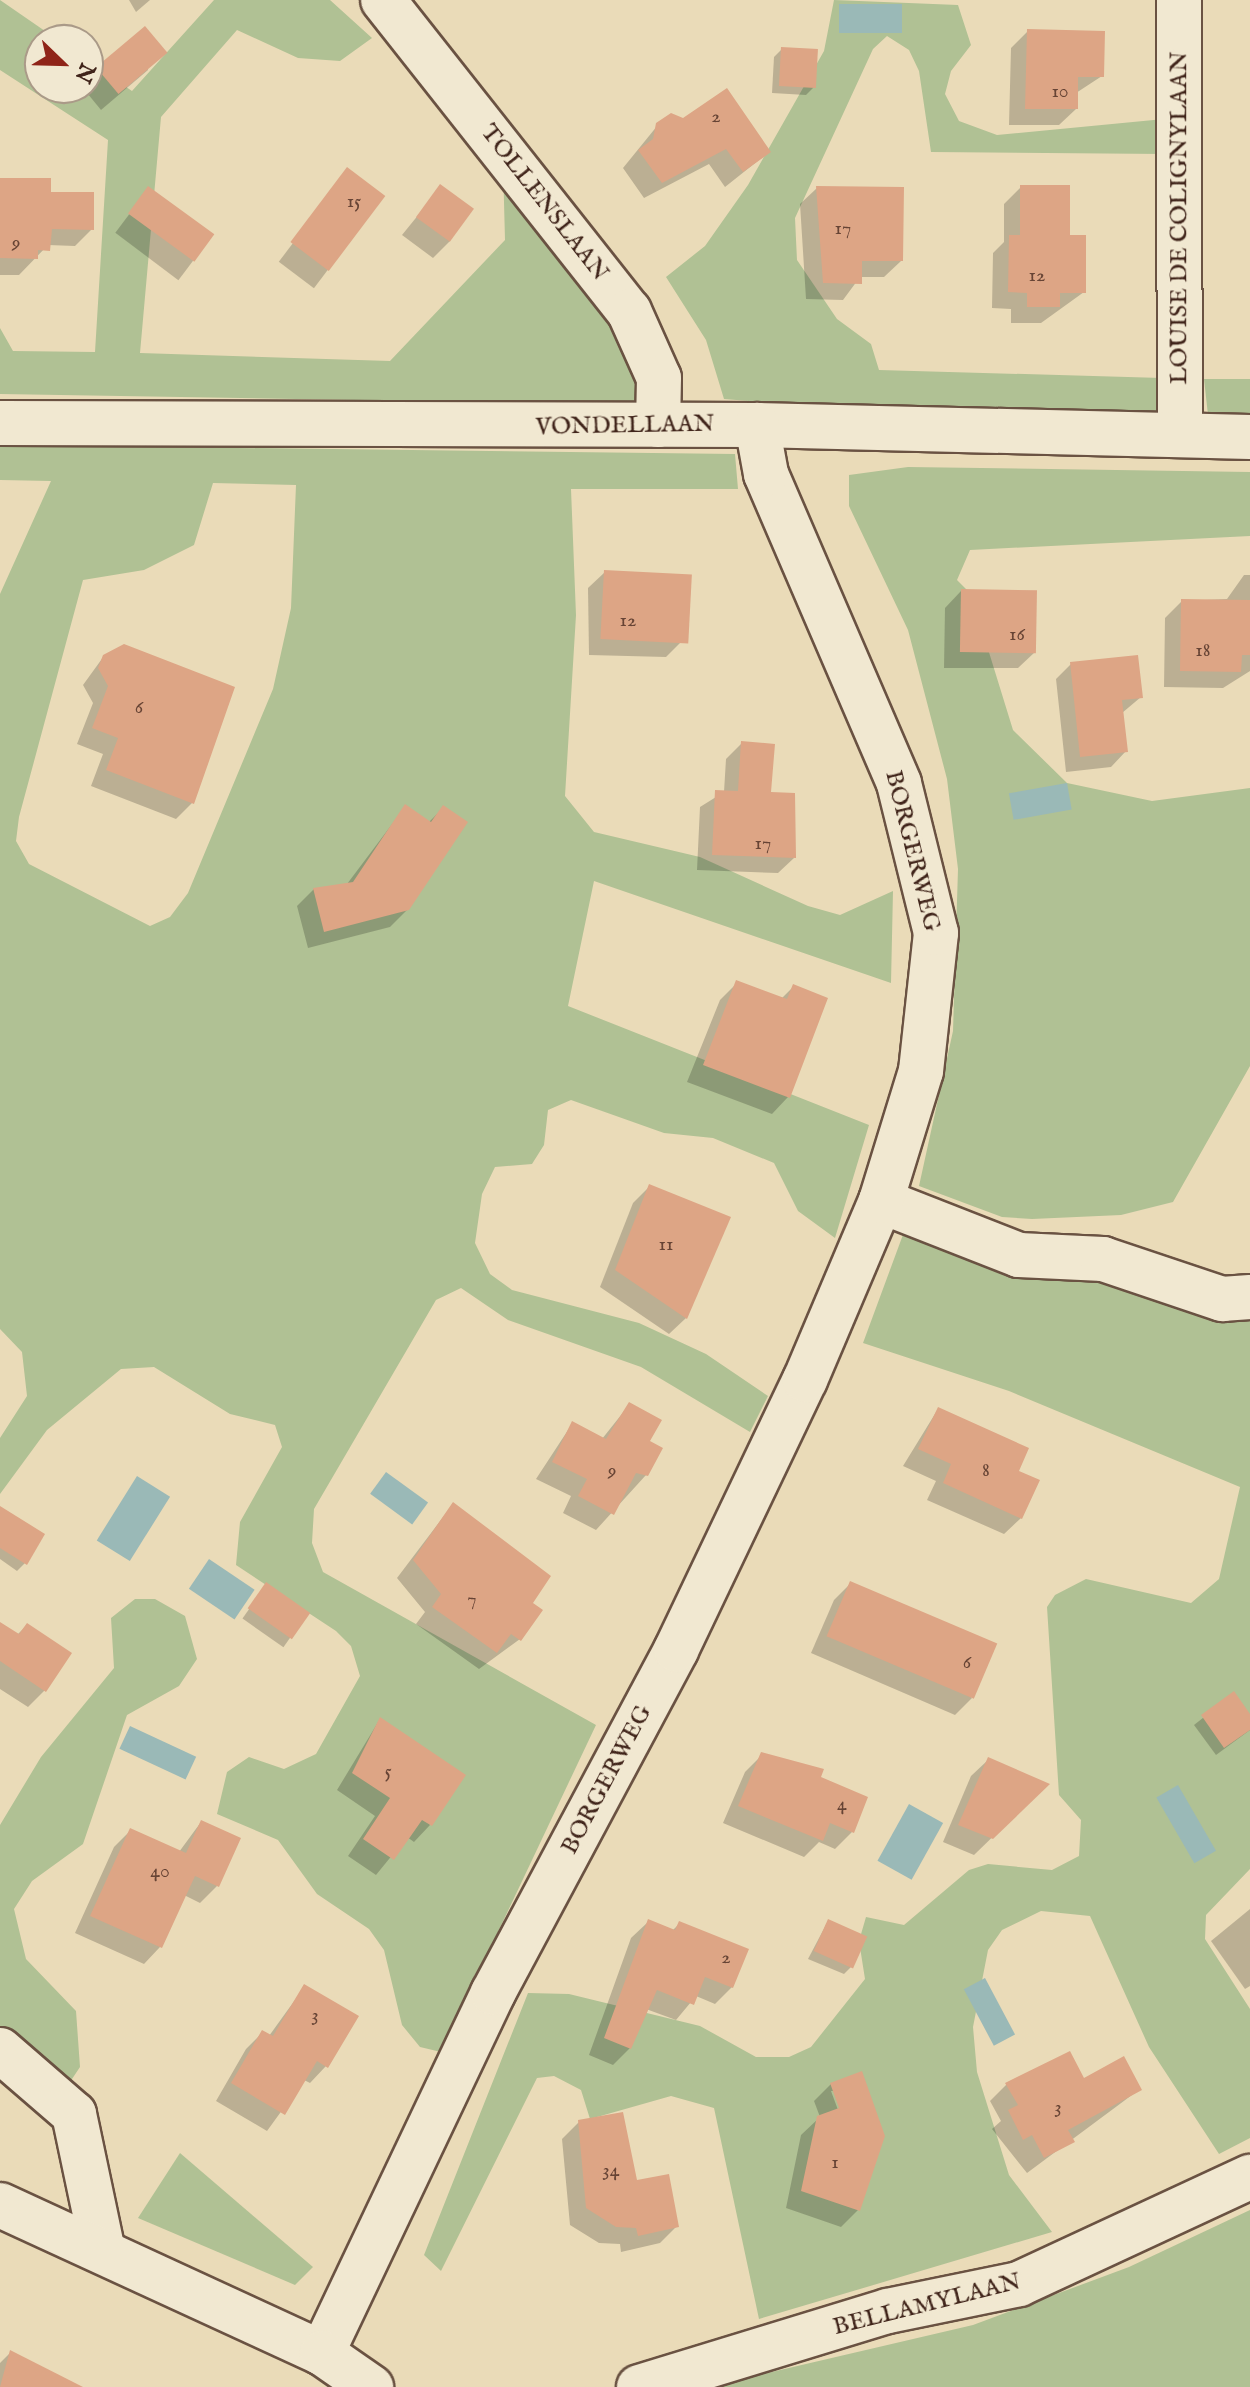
<!DOCTYPE html>
<style>
body{margin:0}
#map{position:relative;width:1250px;height:2387px;overflow:hidden;background:#eadbb8;font-family:"IM FELL English",serif}
div>[style]{position:absolute}
.green>*{inset:0;background:#b0c194}
.water>*{inset:0;background:#9ab9b7;transform-origin:0 0}
.shadow>*{inset:0;background:#0003;transform-origin:0 0}
.building>*{inset:0;background:#dda585;transform-origin:0 0}
.roads{filter:drop-shadow(2px 0 #6a5242) drop-shadow(-2px 0 #6a5242) drop-shadow(0 2px #6a5242) drop-shadow(0 -2px #6a5242)}
.street>*{height:44px;margin:-22px;padding:0 22px;transform-origin:22px;border-radius:22px;background:#f1e8d1}
.secondary>*{height:44px;margin:-22px;padding:0 22px;transform-origin:22px;border-radius:22px;background:#f1e8d1}
span{translate:-50% -50%;white-space:nowrap;text-align:center;line-height:1.15;-webkit-text-stroke:6px #f1e8d1;paint-order:stroke}
.number-label{font-size:20px;color:#674435}
.number-label span{-webkit-text-stroke-width:0}
.street-label{font-size:24px;color:#40241a}
.north{position:absolute;left:24px;top:24px;width:80px;height:80px;box-sizing:border-box;background:#f1e8d1;border:2px solid #aa9a88;border-radius:50%;rotate:113deg;font-size:22px;font-weight:700;line-height:32px;text-align:center;color:#40241a}
.north::after{content:'';display:block;margin:auto;width:28px;height:36px;background:#8f2418;clip-path:polygon(50% 0,100% 100%,50% 72%,0 100%)}
</style>
<div id="map">
<div class="green">
<div style="clip-path:polygon(0 0,58px 40px,40px 40px,40px 88px,88px 88px,88px 61px,132px 91px,214px 0,330px 0,372px 38px,340px 61px,298px 58px,237px 30px,161px 117px,140px 353px,390px 361px,505px 240px,502px 127px,656px 331px,645px 405px,0 394px,0 328px,13px 351px,95px 352px,108px 140px,0 70px)"></div>
<div style="clip-path:polygon(834px 0,958px 5px,971px 45px,951px 71px,945px 94px,959px 121px,997px 135px,1164px 119px,1164px 154px,931px 152px,919px 71px,909px 50px,887px 36px,873px 49px,795px 218px,797px 260px,837px 319px,871px 344px,879px 370px,1162px 378px,1162px 416px,914px 415px,724px 399px,706px 340px,666px 277px,705px 246px,748px 185px,824px 51px)"></div>
<div style="clip-path:polygon(1204px 379px,1250px 379px,1250px 418px,1208px 415px)"></div>
<div style="clip-path:polygon(evenodd,0 445px,735px 454px,738px 489px,571px 489px,576px 615px,565px 796px,594px 832px,700px 857px,808px 906px,840px 915px,893px 891px,891px 983px,594px 881px,568px 1006px,869px 1125px,835px 1238px,798px 1211px,774px 1163px,713px 1138px,664px 1133px,571px 1100px,548px 1110px,544px 1145px,532px 1164px,495px 1167px,482px 1194px,475px 1243px,490px 1274px,512px 1290px,639px 1323px,706px 1354px,768px 1396px,750px 1432px,641px 1367px,508px 1320px,461px 1288px,436px 1300px,314px 1509px,312px 1543px,323px 1572px,596px 1725px,441px 2052px,420px 2047px,402px 2025px,384px 1950px,369px 1929px,317px 1894px,278px 1840px,217px 1814px,227px 1772px,249px 1757px,284px 1769px,316px 1754px,360px 1676px,351px 1646px,336px 1631px,236px 1565px,240px 1522px,282px 1447px,275px 1425px,230px 1414px,154px 1367px,121px 1369px,47px 1430px,0 1494px,0 1438px,27px 1396px,22px 1352px,0 1329px,0 594px,51px 481px,0 480px,0 445px,213px 483px,296px 485px,291px 608px,273px 689px,188px 893px,170px 917px,150px 926px,29px 864px,16px 841px,19px 817px,83px 580px,144px 570px,194px 545px,213px 483px)"></div>
<div style="clip-path:polygon(908px 467px,1250px 472px,1250px 536px,970px 550px,957px 580px,971px 594px,1013px 730px,1067px 783px,1152px 801px,1250px 788px,1250px 1066px,1173px 1202px,1121px 1215px,1032px 1219px,1002px 1217px,919px 1186px,953px 1031px,958px 869px,947px 779px,908px 630px,849px 506px,849px 475px)"></div>
<div style="clip-path:polygon(911px 1213px,1250px 1302px,1250px 1869px,1206px 1915px,1205px 1939px,1250px 2009px,1250px 2138px,1219px 2154px,1149px 2047px,1090px 1916px,1041px 1911px,1002px 1930px,988px 1950px,973px 2027px,977px 2072px,1009px 2175px,1052px 2232px,759px 2319px,714px 2108px,671px 2096px,590px 2119px,581px 2090px,554px 2076px,537px 2078px,441px 2271px,424px 2255px,528px 1993px,569px 1994px,700px 2026px,756px 2057px,789px 2057px,811px 2047px,865px 1979px,859px 1941px,866px 1917px,904px 1925px,969px 1870px,988px 1864px,1052px 1870px,1079px 1856px,1081px 1820px,1059px 1795px,1047px 1607px,1055px 1595px,1086px 1579px,1191px 1603px,1219px 1579px,1240px 1487px,1009px 1391px,863px 1343px)"></div>
<div style="clip-path:polygon(135px 1599px,155px 1599px,185px 1616px,197px 1659px,179px 1686px,127px 1715px,83px 1844px,32px 1881px,14px 1909px,26px 1959px,76px 2011px,80px 2067px,64px 2091px,0 2028px,0 1825px,41px 1757px,114px 1668px,111px 1618px)"></div>
<div style="clip-path:polygon(180px 2153px,313px 2267px,295px 2285px,138px 2218px)"></div>
<div style="clip-path:polygon(1250px 2210px,1250px 2387px,707px 2387px,973px 2325px,1129px 2267px)"></div>
</div>
<div class="water">
<div style="left:839px;top:4px;width:63px;height:29px"></div>
<div style="left:1067px;top:783px;width:27px;height:59px;rotate:80deg"></div>
<div style="left:386px;top:1472px;width:52px;height:27px;rotate:36deg"></div>
<div style="left:137px;top:1476px;width:39px;height:76px;rotate:32deg"></div>
<div style="left:209px;top:1559px;width:55px;height:36px;rotate:34deg"></div>
<div style="left:130px;top:1726px;width:73px;height:25px;rotate:25deg"></div>
<div style="left:1178px;top:1785px;width:76px;height:25px;rotate:60deg"></div>
<div style="left:909px;top:1804px;width:39px;height:65px;rotate:29deg"></div>
<div style="left:985px;top:1978px;width:64px;height:24px;rotate:62deg"></div>
</div>
<div class="shadow">
<div style="clip-path:polygon(129px 0,150px 0,136px 12px)"></div>
<div style="clip-path:polygon(144px 29px,148px 70px,101px 110px,83px 88px,88px 78px)"></div>
<div style="clip-path:polygon(1028px 31px,1102px 76px,1076px 93px,1076px 109px,1059px 125px,1009px 125px,1011px 48px)"></div>
<div style="clip-path:polygon(782px 49px,814px 87px,806px 95px,772px 93px,774px 57px)"></div>
<div style="clip-path:polygon(662px 120px,769px 152px,725px 187px,709px 164px,644px 198px,623px 168px)"></div>
<div style="left:348px;top:170px;width:44px;height:115px;rotate:37deg"></div>
<div style="clip-path:polygon(0 180px,49px 194px,92px 229px,75px 246px,48px 245px,19px 275px,0 275px)"></div>
<div style="clip-path:polygon(441px 187px,450px 241px,433px 258px,402px 235px)"></div>
<div style="clip-path:polygon(1021px 187px,1068px 237px,1084px 292px,1041px 323px,1011px 323px,1011px 309px,992px 308px,993px 253px,1004px 242px,1004px 204px)"></div>
<div style="left:149px;top:188px;width:79px;height:56px;rotate:37deg"></div>
<div style="clip-path:polygon(817px 188px,901px 261px,884px 277px,860px 277px,843px 300px,806px 299px,800px 204px)"></div>
<div style="clip-path:polygon(605px 572px,683px 640px,666px 657px,589px 655px,588px 588px)"></div>
<div style="clip-path:polygon(1244px 575px,1250px 575px,1250px 671px,1223px 688px,1164px 687px,1165px 618px,1182px 601px,1227px 599px)"></div>
<div style="clip-path:polygon(961px 591px,1035px 652px,1018px 668px,944px 668px,945px 608px)"></div>
<div style="clip-path:polygon(104px 656px,232px 689px,192px 803px,176px 819px,91px 786px,103px 754px,77px 744px,93px 703px,83px 685px)"></div>
<div style="clip-path:polygon(1071px 664px,1141px 697px,1122px 713px,1126px 751px,1111px 767px,1066px 772px,1056px 679px)"></div>
<div style="clip-path:polygon(742px 743px,794px 858px,778px 873px,697px 870px,700px 807px,724px 792px,726px 759px)"></div>
<div style="clip-path:polygon(405px 807px,428px 823px,443px 808px,408px 909px,390px 927px,308px 948px,297px 906px,314px 889px,347px 884px)"></div>
<div style="clip-path:polygon(737px 983px,781px 999px,793px 987px,788px 1097px,772px 1114px,687px 1082px,720px 1000px)"></div>
<div style="clip-path:polygon(650px 1186px,686px 1318px,669px 1334px,600px 1287px,633px 1203px)"></div>
<div style="clip-path:polygon(629px 1405px,647px 1442px,646px 1475px,596px 1530px,563px 1513px,571px 1496px,536px 1479px,572px 1424px,602px 1439px)"></div>
<div style="clip-path:polygon(938px 1409px,1016px 1472px,1021px 1518px,1004px 1534px,927px 1500px,936px 1481px,903px 1466px)"></div>
<div style="clip-path:polygon(453px 1504px,530px 1603px,520px 1639px,479px 1669px,416px 1624px,425px 1612px,397px 1578px)"></div>
<div style="clip-path:polygon(0 1518px,25px 1563px,17px 1571px,0 1559px)"></div>
<div style="clip-path:polygon(851px 1583px,972px 1698px,955px 1715px,811px 1653px,834px 1600px)"></div>
<div style="left:266px;top:1585px;width:50px;height:41px;rotate:35deg"></div>
<div style="clip-path:polygon(0 1624px,17px 1635px,27px 1625px,45px 1690px,28px 1707px,0 1689px)"></div>
<div style="clip-path:polygon(1233px 1694px,1250px 1730px,1216px 1755px,1194px 1725px)"></div>
<div style="clip-path:polygon(380px 1719px,430px 1825px,414px 1842px,407px 1837px,376px 1875px,348px 1856px,375px 1816px,337px 1790px)"></div>
<div style="clip-path:polygon(762px 1755px,852px 1832px,835px 1849px,819px 1842px,804px 1857px,723px 1823px,745px 1772px)"></div>
<div style="clip-path:polygon(988px 1760px,1046px 1785px,974px 1855px,943px 1842px,971px 1776px)"></div>
<div style="clip-path:polygon(201px 1822px,217px 1886px,200px 1903px,184px 1895px,160px 1947px,144px 1964px,75px 1933px,114px 1847px,131px 1830px,179px 1852px)"></div>
<div style="clip-path:polygon(1250px 1909px,1250px 1986px,1245px 1989px,1211px 1941px)"></div>
<div style="clip-path:polygon(828px 1921px,852px 1966px,844px 1974px,808px 1959px)"></div>
<div style="clip-path:polygon(648px 1922px,672px 1931px,680px 1923px,732px 1987px,715px 2004px,696px 1996px,676px 2020px,646px 2009px,630px 2048px,613px 2065px,589px 2055px,631px 1938px)"></div>
<div style="clip-path:polygon(305px 1986px,326px 2066px,310px 2083px,304px 2080px,267px 2131px,216px 2101px,246px 2049px,263px 2032px,269px 2036px)"></div>
<div style="clip-path:polygon(1084px 2080px,1140px 2089px,1027px 2173px,992px 2129px,1001px 2121px,990px 2101px,1006px 2085px)"></div>
<div style="clip-path:polygon(evenodd,831px 2084px,883px 2136px,858px 2210px,841px 2227px,786px 2208px,801px 2135px,820px 2117px,814px 2101px,831px 2084px,831px 2091px,835px 2091px,845px 2116px,841px 2118px,831px 2091px)"></div>
<div style="clip-path:polygon(579px 2122px,677px 2226px,660px 2243px,621px 2252px,620px 2244px,599px 2243px,570px 2225px,562px 2139px)"></div>
<div style="clip-path:polygon(10px 2353px,65px 2387px,0 2387px,0 2363px)"></div>
</div>
<div class="building">
<div style="left:145px;top:26px;width:35px;height:64px;rotate:50deg"></div>
<div style="clip-path:polygon(1027px 29px,1105px 31px,1104px 77px,1078px 77px,1078px 109px,1025px 109px)"></div>
<div style="left:781px;top:47px;width:37px;height:39px;rotate:3deg"></div>
<div style="clip-path:polygon(727px 88px,771px 152px,743px 172px,726px 149px,662px 183px,638px 150px,653px 139px,656px 123px,671px 113px,683px 118px)"></div>
<div style="left:347px;top:167px;width:48px;height:94px;rotate:37deg"></div>
<div style="clip-path:polygon(0 178px,51px 178px,51px 192px,94px 192px,94px 230px,52px 229px,50px 251px,38px 250px,38px 259px,0 258px)"></div>
<div style="left:440px;top:184px;width:42px;height:41px;rotate:36deg"></div>
<div style="clip-path:polygon(1020px 185px,1070px 185px,1070px 235px,1086px 235px,1086px 293px,1060px 293px,1060px 307px,1027px 307px,1027px 293px,1008px 292px,1009px 235px,1020px 235px)"></div>
<div style="left:148px;top:186px;width:82px;height:34px;rotate:36deg"></div>
<div style="clip-path:polygon(816px 186px,904px 187px,903px 261px,862px 261px,862px 284px,823px 283px)"></div>
<div style="left:604px;top:570px;width:88px;height:69px;rotate:3deg"></div>
<div style="left:961px;top:589px;width:76px;height:63px;rotate:1deg"></div>
<div style="clip-path:polygon(1181px 599px,1250px 600px,1250px 655px,1242px 655px,1241px 672px,1180px 671px)"></div>
<div style="clip-path:polygon(124px 644px,235px 687px,194px 804px,106px 770px,118px 738px,92px 728px,108px 686px,98px 668px,103px 655px)"></div>
<div style="clip-path:polygon(1138px 655px,1143px 698px,1122px 700px,1128px 752px,1080px 757px,1070px 662px)"></div>
<div style="clip-path:polygon(741px 741px,775px 744px,771px 792px,795px 793px,796px 858px,712px 855px,715px 790px,738px 791px)"></div>
<div style="clip-path:polygon(405px 804px,431px 822px,443px 805px,468px 822px,409px 910px,324px 932px,313px 888px,353px 882px)"></div>
<div style="clip-path:polygon(736px 980px,787px 999px,793px 984px,828px 998px,790px 1098px,703px 1065px)"></div>
<div style="clip-path:polygon(649px 1184px,731px 1217px,687px 1319px,615px 1270px)"></div>
<div style="clip-path:polygon(629px 1402px,662px 1420px,650px 1441px,663px 1448px,648px 1476px,636px 1473px,614px 1515px,578px 1496px,587px 1479px,552px 1462px,572px 1421px,606px 1439px)"></div>
<div style="clip-path:polygon(938px 1407px,1029px 1448px,1019px 1471px,1040px 1480px,1022px 1519px,943px 1483px,951px 1464px,918px 1449px)"></div>
<div style="clip-path:polygon(453px 1502px,551px 1576px,533px 1603px,543px 1610px,521px 1641px,511px 1634px,497px 1653px,432px 1607px,441px 1594px,413px 1560px)"></div>
<div style="clip-path:polygon(0 1506px,45px 1534px,27px 1565px,0 1548px)"></div>
<div style="left:850px;top:1581px;width:160px;height:60px;rotate:23deg"></div>
<div style="left:266px;top:1582px;width:54px;height:32px;rotate:35deg"></div>
<div style="clip-path:polygon(0 1622px,19px 1634px,27px 1623px,72px 1653px,46px 1692px,0 1661px)"></div>
<div style="clip-path:polygon(1234px 1691px,1250px 1714px,1250px 1730px,1224px 1748px,1201px 1715px)"></div>
<div style="clip-path:polygon(380px 1717px,466px 1775px,432px 1826px,422px 1820px,394px 1860px,363px 1839px,390px 1798px,352px 1773px)"></div>
<div style="clip-path:polygon(761px 1752px,824px 1769px,821px 1777px,868px 1797px,854px 1833px,830px 1823px,823px 1841px,738px 1806px)"></div>
<div style="clip-path:polygon(988px 1757px,1050px 1784px,993px 1839px,958px 1825px)"></div>
<div style="clip-path:polygon(201px 1820px,241px 1838px,219px 1887px,195px 1876px,162px 1948px,90px 1916px,130px 1828px,186px 1853px)"></div>
<div style="clip-path:polygon(648px 1919px,675px 1930px,679px 1921px,749px 1949px,733px 1988px,705px 1977px,694px 2005px,657px 1990px,631px 2049px,604px 2038px)"></div>
<div style="left:828px;top:1919px;width:43px;height:35px;rotate:24deg"></div>
<div style="clip-path:polygon(304px 1984px,359px 2016px,328px 2068px,317px 2061px,285px 2115px,231px 2083px,262px 2030px,273px 2036px)"></div>
<div style="clip-path:polygon(1070px 2051px,1084px 2078px,1124px 2056px,1142px 2090px,1068px 2130px,1075px 2142px,1044px 2158px,1032px 2135px,1023px 2140px,1008px 2110px,1018px 2105px,1005px 2083px)"></div>
<div style="clip-path:polygon(862px 2071px,885px 2136px,860px 2211px,801px 2191px,817px 2116px,839px 2108px,830px 2083px)"></div>
<div style="clip-path:polygon(623px 2112px,637px 2180px,669px 2174px,679px 2227px,638px 2236px,636px 2228px,616px 2227px,586px 2208px,578px 2120px)"></div>
<div style="clip-path:polygon(10px 2350px,83px 2387px,0 2387px)"></div>
</div>
<div class="roads">
<div class="street">
<div style="left:383px;top:0;width:397px;rotate:51.7deg"></div>
<div style="left:629px;top:311px;width:73px;rotate:65.9deg"></div>
<div style="left:659px;top:378px;width:47px;rotate:91.2deg"></div>
<div style="left:1179px;top:0;width:435px;rotate:89.9deg"></div>
<div style="left:0;top:423px;width:757px;rotate:0.15deg"></div>
<div style="left:757px;top:425px;width:493px;rotate:1.4deg"></div>
<div style="left:881px;top:1201px;width:148px;rotate:21.4deg"></div>
<div style="left:1019px;top:1255px;width:84px;rotate:2.7deg"></div>
<div style="left:1103px;top:1259px;width:126px;rotate:18.6deg"></div>
<div style="left:1222px;top:1299px;width:28px;rotate:-4deg"></div>
<div style="left:0;top:2050px;width:98px;rotate:40.9deg"></div>
<div style="left:74px;top:2114px;width:136px;rotate:78.1deg"></div>
<div style="left:322px;top:2353px;width:399px;rotate:-64.6deg"></div>
<div style="left:493px;top:1993px;width:389px;rotate:-61.9deg"></div>
<div style="left:676px;top:1650px;width:299px;rotate:-64.5deg"></div>
<div style="left:805px;top:1380px;width:194px;rotate:-67deg"></div>
<div style="left:881px;top:1201px;width:136px;rotate:-72.9deg"></div>
<div style="left:921px;top:1071px;width:139px;rotate:-83.8deg"></div>
<div style="left:936px;top:933px;width:154px;rotate:-103.9deg"></div>
<div style="left:899px;top:783px;width:336px;rotate:-113.3deg"></div>
<div style="left:766px;top:474px;width:50px;rotate:-100.4deg"></div>
<div style="left:639px;top:2387px;width:260px;rotate:-17deg"></div>
<div style="left:888px;top:2311px;width:134px;rotate:-11.6deg"></div>
<div style="left:1019px;top:2284px;width:255px;rotate:-24.9deg"></div>
</div>
<div class="secondary">
<div style="left:0;top:2205px;width:354px;rotate:24.7deg"></div>
<div style="left:322px;top:2353px;width:60px;rotate:34.8deg"></div>
</div>
</div>
<div class="number-label">
<span style="left:1060px;top:91px">10</span>
<span style="left:716px;top:116px">2</span>
<span style="left:354px;top:201px">15</span>
<span style="left:843px;top:228px">17</span>
<span style="left:16px;top:242px">9</span>
<span style="left:1037px;top:275px">12</span>
<span style="left:628px;top:620px">12</span>
<span style="left:1017px;top:634px">16</span>
<span style="left:1203px;top:650px">18</span>
<span style="left:139px;top:707px">6</span>
<span style="left:763px;top:843px">17</span>
<span style="left:666px;top:1244px">11</span>
<span style="left:612px;top:1470px">9</span>
<span style="left:986px;top:1470px">8</span>
<span style="left:472px;top:1599px">7</span>
<span style="left:967px;top:1662px">6</span>
<span style="left:388px;top:1771px">5</span>
<span style="left:842px;top:1804px">4</span>
<span style="left:160px;top:1871px">40</span>
<span style="left:726px;top:1957px">2</span>
<span style="left:315px;top:2015px">3</span>
<span style="left:1058px;top:2107px">3</span>
<span style="left:835px;top:2162px">1</span>
<span style="left:611px;top:2170px">34</span>
</div>
<div class="street-label">
<span style="left:544px;top:203px;rotate:52deg">TOLLENSLAAN</span>
<span style="left:1180px;top:218px;rotate:-90deg">LOUISE DE COLIGNYLAAN</span>
<span style="left:625px;top:426px;rotate:-1deg">VONDELLAAN</span>
<span style="left:912px;top:851px;rotate:76deg">BORGERWEG</span>
<span style="left:607px;top:1780px;rotate:-62deg">BORGERWEG</span>
<span style="left:927px;top:2305px;rotate:-14deg">BELLAMYLAAN</span>
</div>
<div class="north">N</div>
</div>
